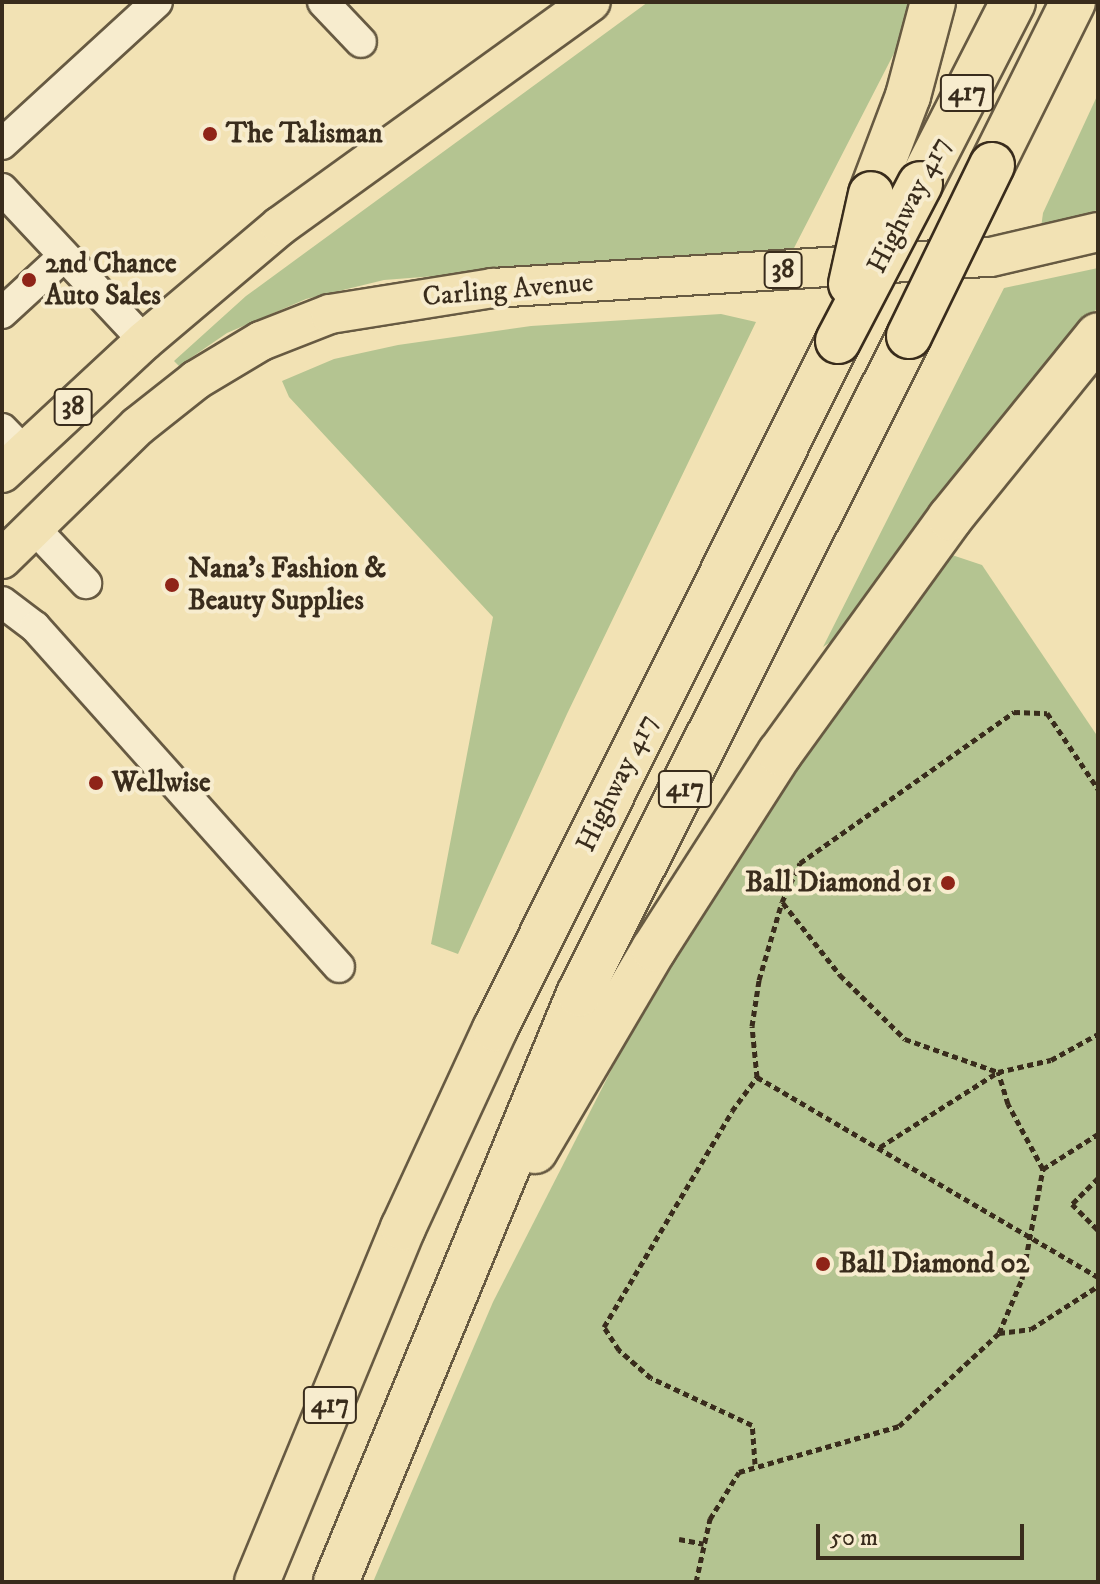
<!DOCTYPE html>
<style>
body{margin:0}
#map{position:relative;width:1100px;height:1584px;overflow:hidden;background:#f2e2b4;font-family:"IM FELL DW Pica",serif}
div>[style]{position:absolute}
.green>*{inset:0;background:#b4c491}
.path>*{height:5px;margin-top:-2.5px;transform-origin:0;background:repeating-linear-gradient(90deg,#392c1c 0 6px,transparent 0 10px)}
.roads{filter:drop-shadow(2px 0 #675a42) drop-shadow(-2px 0 #675a42) drop-shadow(0 2px #675a42) drop-shadow(0 -2px #675a42)}
.minor>*{height:30px;margin:-15px;padding:0 15px;transform-origin:15px;border-radius:15px;background:#f7ecce}
.major>*{height:38px;margin:-19px;padding:0 19px;transform-origin:19px;border-radius:19px;background:#f2e2b4}
.highway>*{height:44px;margin:-22px;padding:0 22px;transform-origin:22px;border-radius:22px;background:#f2e2b4}
.bridges{filter:drop-shadow(2px 0 #392c1c) drop-shadow(-2px 0 #392c1c) drop-shadow(0 2px #392c1c) drop-shadow(0 -2px #392c1c)}
.highway-bridge>*{height:44px;margin:-22px;padding:0 22px;transform-origin:22px;border-radius:22px;background:#f2e2b4}
.dots>*{width:22px;height:22px;translate:-50% -50%;box-sizing:border-box;border:4px solid #f7ecce;border-radius:50%}
span{translate:-50% -50%;white-space:nowrap;text-align:center;line-height:1.15;-webkit-text-stroke:8px #f7ecce;paint-order:stroke}
.shield-label span{padding:2px 6px;background:#f7ecce;border:2px solid;border-radius:6px;-webkit-text-stroke-width:0}
.shield-label{font-size:26px;color:#392c1c;font-weight:700}
.poi-label{font-size:28px;color:#392c1c;font-weight:700}
.left{translate:0 -50%;text-align:left}
.right{translate:-100% -50%;text-align:right}
.street-label{font-size:28px;color:#392c1c}
.frame{position:absolute;inset:0;border:4px solid #392c1c;pointer-events:none}
.scale{position:absolute;left:816px;top:1524px;width:208px;height:36px;box-sizing:border-box;border:4px solid #392c1c;border-top:0;padding-left:10px;font-size:24px;line-height:28px;white-space:nowrap;color:#392c1c;-webkit-text-stroke:6px #f7ecce;paint-order:stroke}
</style>
<div id="map">
<div class="green">
<div style="clip-path:polygon(648px 2px,911px 2px,906px 30px,794px 248px,384px 280px,306px 299px,227px 333px,179px 366px,174px 361px,246px 296px)"></div>
<div style="clip-path:polygon(1098px 94px,1098px 210px,1041px 228px,1043px 213px)"></div>
<div style="clip-path:polygon(1098px 268px,1098px 307px,927px 521px,854px 626px,823px 647px,1004px 288px)"></div>
<div style="clip-path:polygon(721px 314px,756px 322px,567px 714px,458px 954px,431px 944px,493px 617px,289px 397px,282px 381px,334px 359px,398px 345px,531px 326px)"></div>
<div style="clip-path:polygon(946px 553px,982px 565px,1098px 737px,1098px 1582px,373px 1582px,493px 1302px,621px 1051px,719px 879px)"></div>
</div>
<div class="path">
<div style="left:783px;top:903px;width:92px;rotate:51.6deg"></div>
<div style="left:840px;top:975px;width:91px;rotate:44.6deg"></div>
<div style="left:905px;top:1039px;width:99px;rotate:19.5deg"></div>
<div style="left:757px;top:1077px;width:395px;rotate:30.4deg"></div>
<div style="left:880px;top:1147px;width:140px;rotate:-32.4deg"></div>
<div style="left:998px;top:1072px;width:54px;rotate:-12.8deg"></div>
<div style="left:1051px;top:1060px;width:54px;rotate:-29deg"></div>
<div style="left:1043px;top:1169px;width:65px;rotate:-32.5deg"></div>
<div style="left:1098px;top:1178px;width:37px;rotate:135deg"></div>
<div style="left:1072px;top:1204px;width:37px;rotate:45deg"></div>
<div style="left:999px;top:1333px;width:32px;rotate:-7deg"></div>
<div style="left:1031px;top:1329px;width:80px;rotate:-32.7deg"></div>
<div style="left:755px;top:1464px;width:39px;rotate:-94deg"></div>
<div style="left:752px;top:1425px;width:111px;rotate:-155deg"></div>
<div style="left:651px;top:1378px;width:43px;rotate:-138.8deg"></div>
<div style="left:619px;top:1350px;width:27px;rotate:-123deg"></div>
<div style="left:604px;top:1327px;width:251px;rotate:-59.3deg"></div>
<div style="left:732px;top:1111px;width:42px;rotate:-53.7deg"></div>
<div style="left:757px;top:1077px;width:51px;rotate:-95.6deg"></div>
<div style="left:752px;top:1026px;width:47px;rotate:-81.3deg"></div>
<div style="left:759px;top:980px;width:81px;rotate:-73.6deg"></div>
<div style="left:782px;top:902px;width:43px;rotate:-65.2deg"></div>
<div style="left:800px;top:863px;width:262px;rotate:-35.2deg"></div>
<div style="left:1014px;top:712px;width:33px;rotate:2deg"></div>
<div style="left:1047px;top:713px;width:92px;rotate:56.1deg"></div>
<div style="left:679px;top:1539px;width:25px;rotate:11deg"></div>
<div style="left:696px;top:1582px;width:65px;rotate:-77.5deg"></div>
<div style="left:710px;top:1519px;width:55px;rotate:-58.3deg"></div>
<div style="left:739px;top:1472px;width:166px;rotate:-16deg"></div>
<div style="left:899px;top:1426px;width:137px;rotate:-42.9deg"></div>
<div style="left:999px;top:1333px;width:59px;rotate:-66.9deg"></div>
<div style="left:1022px;top:1279px;width:112px;rotate:-79.2deg"></div>
<div style="left:1043px;top:1169px;width:74px;rotate:-118.3deg"></div>
<div style="left:1008px;top:1104px;width:34px;rotate:-107deg"></div>
</div>
<div class="roads">
<div class="minor">
<div style="left:323px;top:2px;width:55px;rotate:46.5deg"></div>
<div style="left:2px;top:144px;width:210px;rotate:-42.5deg"></div>
<div style="left:2px;top:189px;width:208px;rotate:46.9deg"></div>
<div style="left:2px;top:313px;width:84px;rotate:-42.6deg"></div>
<div style="left:2px;top:429px;width:32px;rotate:46deg"></div>
<div style="left:34px;top:528px;width:76px;rotate:46.6deg"></div>
<div style="left:2px;top:602px;width:41px;rotate:37.1deg"></div>
<div style="left:35px;top:627px;width:456px;rotate:48.2deg"></div>
</div>
<div class="major">
<div style="left:2px;top:473px;width:194px;rotate:-42.9deg"></div>
<div style="left:144px;top:341px;width:178px;rotate:-40.2deg"></div>
<div style="left:280px;top:226px;width:383px;rotate:-35.8deg"></div>
<div style="left:2px;top:559px;width:190px;rotate:-44.4deg"></div>
<div style="left:138px;top:426px;width:74px;rotate:-38.4deg"></div>
<div style="left:196px;top:380px;width:76px;rotate:-31deg"></div>
<div style="left:261px;top:341px;width:74px;rotate:-21.4deg"></div>
<div style="left:330px;top:314px;width:165px;rotate:-9.1deg"></div>
<div style="left:493px;top:288px;width:499px;rotate:-3.6deg"></div>
<div style="left:991px;top:257px;width:110px;rotate:-13.2deg"></div>
</div>
<div class="highway">
<div style="left:992px;top:165px;width:182px;rotate:-63.6deg"></div>
<div style="left:920px;top:184px;width:204px;rotate:-62.9deg"></div>
<div style="left:871px;top:194px;width:105px;rotate:-69.3deg"></div>
<div style="left:908px;top:96px;width:97px;rotate:-75.1deg"></div>
<div style="left:535px;top:1151px;width:234px;rotate:-59.5deg"></div>
<div style="left:654px;top:949px;width:233px;rotate:-57.3deg"></div>
<div style="left:780px;top:753px;width:290px;rotate:-54.1deg"></div>
<div style="left:950px;top:518px;width:235px;rotate:-51deg"></div>
<div style="left:257px;top:1582px;width:383px;rotate:-67.6deg"></div>
<div style="left:403px;top:1228px;width:219px;rotate:-65.2deg"></div>
<div style="left:495px;top:1029px;width:769px;rotate:-63.5deg"></div>
<div style="left:336px;top:1582px;width:636px;rotate:-67.55deg"></div>
<div style="left:579px;top:994px;width:736px;rotate:-63.37deg"></div>
</div>
</div>
<div class="bridges">
<div class="highway-bridge">
<div style="left:851px;top:284px;width:92px;rotate:-77.5deg"></div>
<div style="left:909px;top:336px;width:190px;rotate:-64.1deg"></div>
<div style="left:838px;top:341px;width:177px;rotate:-62.4deg"></div>
</div>
</div>
<div class="dots">
<div style="left:210px;top:134px;background:#8f2418"></div>
<div style="left:29px;top:280px;background:#8f2418"></div>
<div style="left:172px;top:585px;background:#8f2418"></div>
<div style="left:96px;top:783px;background:#8f2418"></div>
<div style="left:948px;top:883px;background:#8f2418"></div>
<div style="left:823px;top:1264px;background:#8f2418"></div>
</div>
<div class="shield-label">
<span style="left:967px;top:93px">417</span>
<span style="left:783px;top:270px">38</span>
<span style="left:73px;top:407px">38</span>
<span style="left:685px;top:789px">417</span>
<span style="left:330px;top:1405px">417</span>
</div>
<div class="poi-label">
<span class="left" style="left:226px;top:134px">The Talisman</span>
<span class="left" style="left:45px;top:280px">2nd Chance<br>Auto Sales</span>
<span class="left" style="left:188px;top:585px">Nana's Fashion &amp;<br>Beauty Supplies</span>
<span class="left" style="left:112px;top:783px">Wellwise</span>
<span class="right" style="left:932px;top:883px">Ball Diamond 01</span>
<span class="left" style="left:839px;top:1264px">Ball Diamond 02</span>
</div>
<div class="street-label">
<span style="left:909px;top:205px;rotate:-63deg">Highway 417</span>
<span style="left:508px;top:290px;rotate:-5deg">Carling Avenue</span>
<span style="left:617px;top:783px;rotate:-64deg">Highway 417</span>
</div>
<div class="frame"></div>
<div class="scale">50 m</div>
</div>
